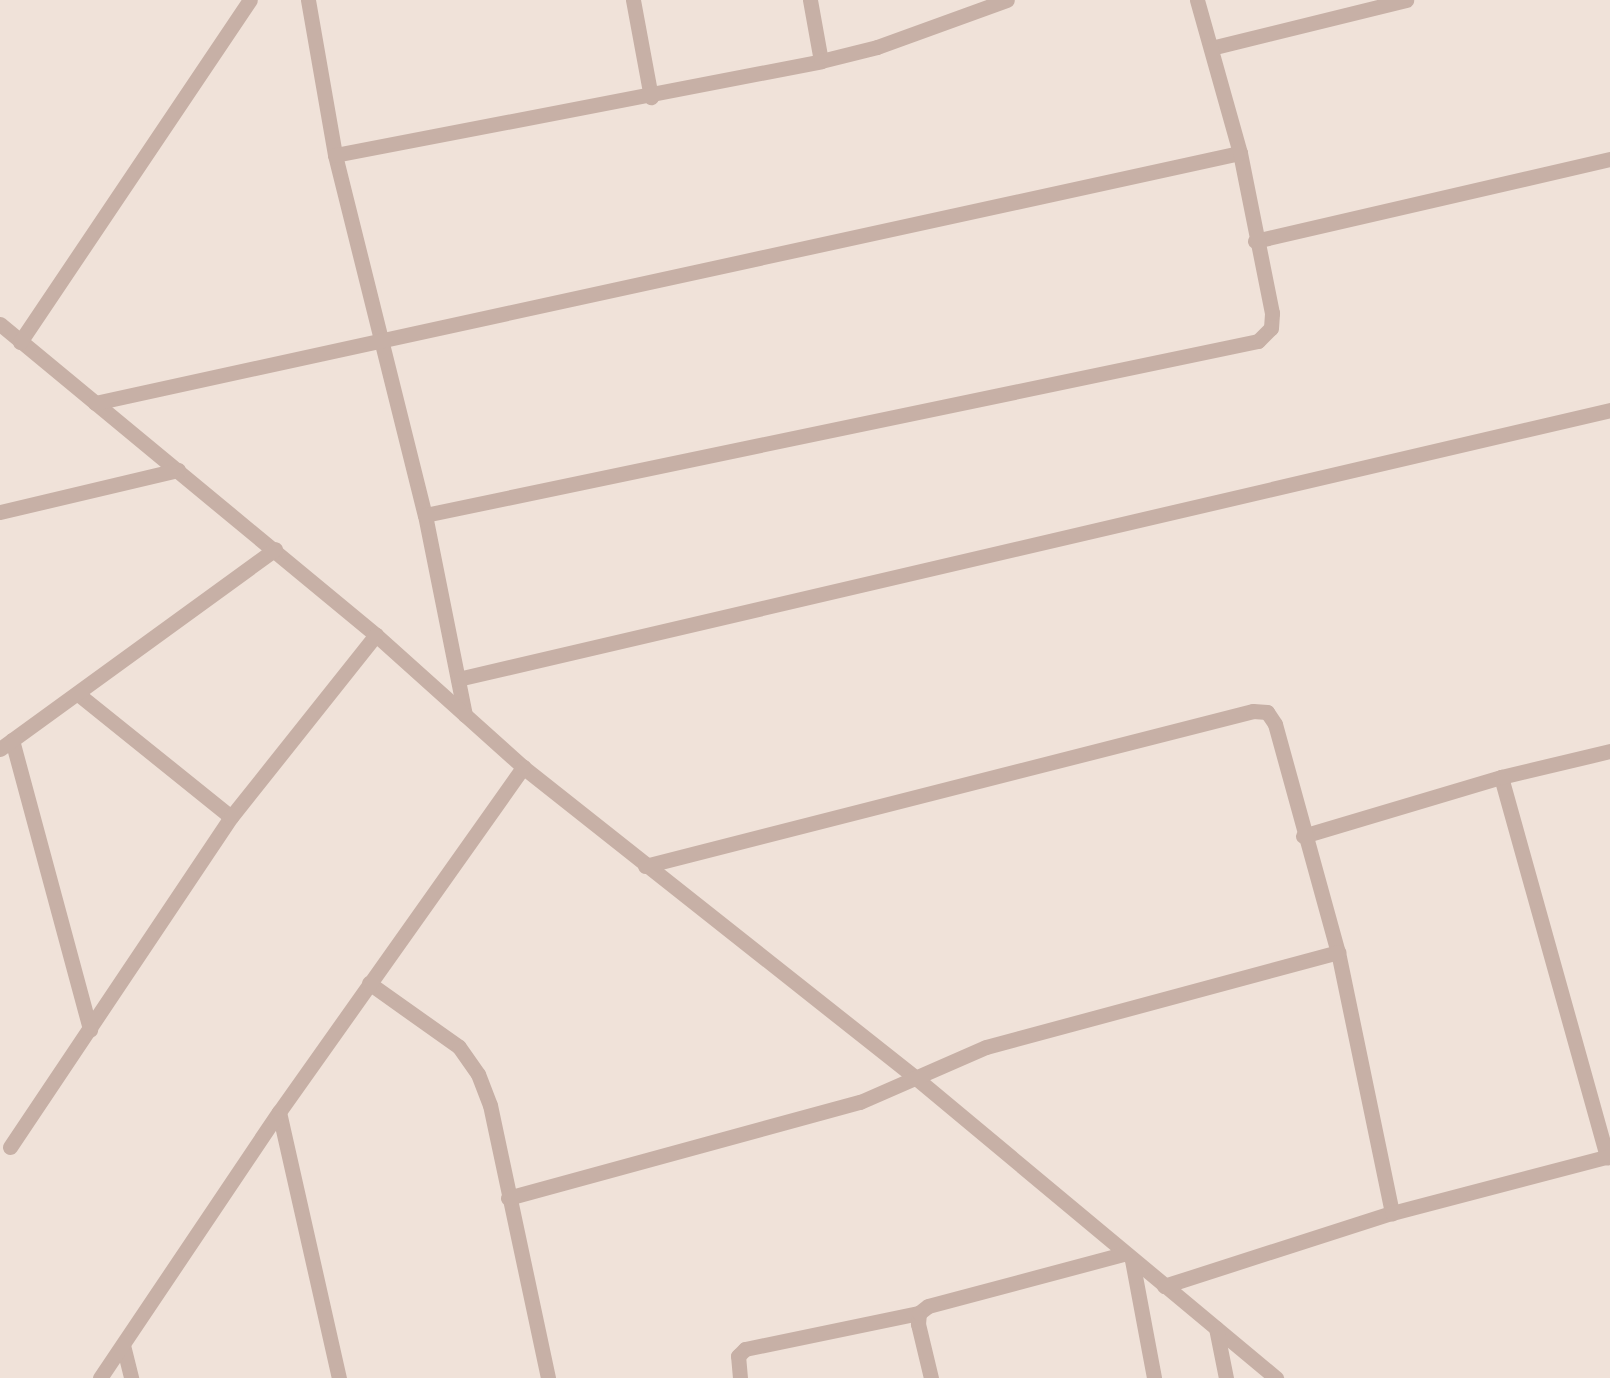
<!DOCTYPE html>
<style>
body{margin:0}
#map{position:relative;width:1610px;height:1378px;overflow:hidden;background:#f0e2d9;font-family:"Open Sans",sans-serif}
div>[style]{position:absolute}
.minor>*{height:15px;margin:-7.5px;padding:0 7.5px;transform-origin:7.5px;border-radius:7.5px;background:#c7b0a6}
span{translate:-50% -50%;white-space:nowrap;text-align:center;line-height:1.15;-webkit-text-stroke:5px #f8ede5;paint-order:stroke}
</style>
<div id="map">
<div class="minor">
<div style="left:308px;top:0;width:157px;rotate:80.1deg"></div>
<div style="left:335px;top:155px;width:371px;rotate:76deg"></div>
<div style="left:425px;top:515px;width:204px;rotate:78.7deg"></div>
<div style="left:633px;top:0;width:99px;rotate:79.5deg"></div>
<div style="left:810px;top:0;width:62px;rotate:79.8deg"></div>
<div style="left:1211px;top:48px;width:201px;rotate:-13.8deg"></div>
<div style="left:335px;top:155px;width:495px;rotate:-10.9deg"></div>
<div style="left:821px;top:61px;width:58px;rotate:-14deg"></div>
<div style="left:877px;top:47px;width:138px;rotate:-19.9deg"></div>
<div style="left:1255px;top:241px;width:364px;rotate:-13deg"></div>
<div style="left:0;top:324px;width:488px;rotate:39.6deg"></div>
<div style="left:376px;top:635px;width:198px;rotate:41.9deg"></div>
<div style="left:523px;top:767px;width:501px;rotate:38.36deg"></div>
<div style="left:916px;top:1078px;width:469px;rotate:39.8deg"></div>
<div style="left:20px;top:342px;width:412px;rotate:-56.1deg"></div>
<div style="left:95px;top:403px;width:1172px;rotate:-12.32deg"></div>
<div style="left:0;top:512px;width:183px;rotate:-13.3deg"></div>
<div style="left:425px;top:515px;width:851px;rotate:-11.8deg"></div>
<div style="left:1258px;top:341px;width:18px;rotate:-45deg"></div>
<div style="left:1271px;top:328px;width:15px;rotate:-86deg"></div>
<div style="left:1272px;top:313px;width:163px;rotate:-101.3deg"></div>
<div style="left:1240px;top:153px;width:159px;rotate:-105.7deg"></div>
<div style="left:458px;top:679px;width:1183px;rotate:-13.14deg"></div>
<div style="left:78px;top:694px;width:196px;rotate:38.8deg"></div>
<div style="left:12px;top:740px;width:300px;rotate:74.9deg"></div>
<div style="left:0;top:749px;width:340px;rotate:-36deg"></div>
<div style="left:1501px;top:777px;width:395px;rotate:74.4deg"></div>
<div style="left:1303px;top:836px;width:207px;rotate:-16.6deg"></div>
<div style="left:1501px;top:777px;width:112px;rotate:-13.4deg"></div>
<div style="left:645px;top:866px;width:627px;rotate:-14.3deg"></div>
<div style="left:1253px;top:711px;width:14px;rotate:4deg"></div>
<div style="left:1267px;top:712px;width:14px;rotate:56deg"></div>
<div style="left:1275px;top:724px;width:237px;rotate:74.6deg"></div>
<div style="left:1338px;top:952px;width:267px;rotate:78.3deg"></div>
<div style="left:369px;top:983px;width:110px;rotate:35.4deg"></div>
<div style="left:459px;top:1047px;width:33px;rotate:55deg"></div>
<div style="left:478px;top:1074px;width:33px;rotate:69deg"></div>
<div style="left:490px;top:1105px;width:279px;rotate:78deg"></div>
<div style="left:279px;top:1112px;width:273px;rotate:77.3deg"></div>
<div style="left:10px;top:1147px;width:397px;rotate:-56.2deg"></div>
<div style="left:231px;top:817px;width:233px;rotate:-51.5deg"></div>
<div style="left:508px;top:1198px;width:365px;rotate:-15.3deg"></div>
<div style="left:860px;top:1102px;width:137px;rotate:-23.6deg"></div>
<div style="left:986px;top:1047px;width:365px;rotate:-15.1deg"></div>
<div style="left:1132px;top:1260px;width:120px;rotate:79.4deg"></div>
<div style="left:1164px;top:1286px;width:239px;rotate:-17.8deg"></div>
<div style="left:1392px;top:1213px;width:225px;rotate:-14.7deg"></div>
<div style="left:1216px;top:1328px;width:51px;rotate:78.7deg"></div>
<div style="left:123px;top:1345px;width:34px;rotate:76deg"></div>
<div style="left:100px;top:1378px;width:321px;rotate:-56.1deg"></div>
<div style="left:279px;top:1112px;width:423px;rotate:-54.7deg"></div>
<div style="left:740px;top:1378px;width:22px;rotate:-95deg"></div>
<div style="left:738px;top:1356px;width:10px;rotate:-45deg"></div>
<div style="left:745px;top:1349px;width:178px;rotate:-11.7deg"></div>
<div style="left:931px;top:1378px;width:56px;rotate:-103.5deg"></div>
<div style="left:918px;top:1324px;width:11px;rotate:-85deg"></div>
<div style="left:919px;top:1313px;width:11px;rotate:-38deg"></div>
<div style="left:928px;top:1306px;width:203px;rotate:-14.9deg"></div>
</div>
</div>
